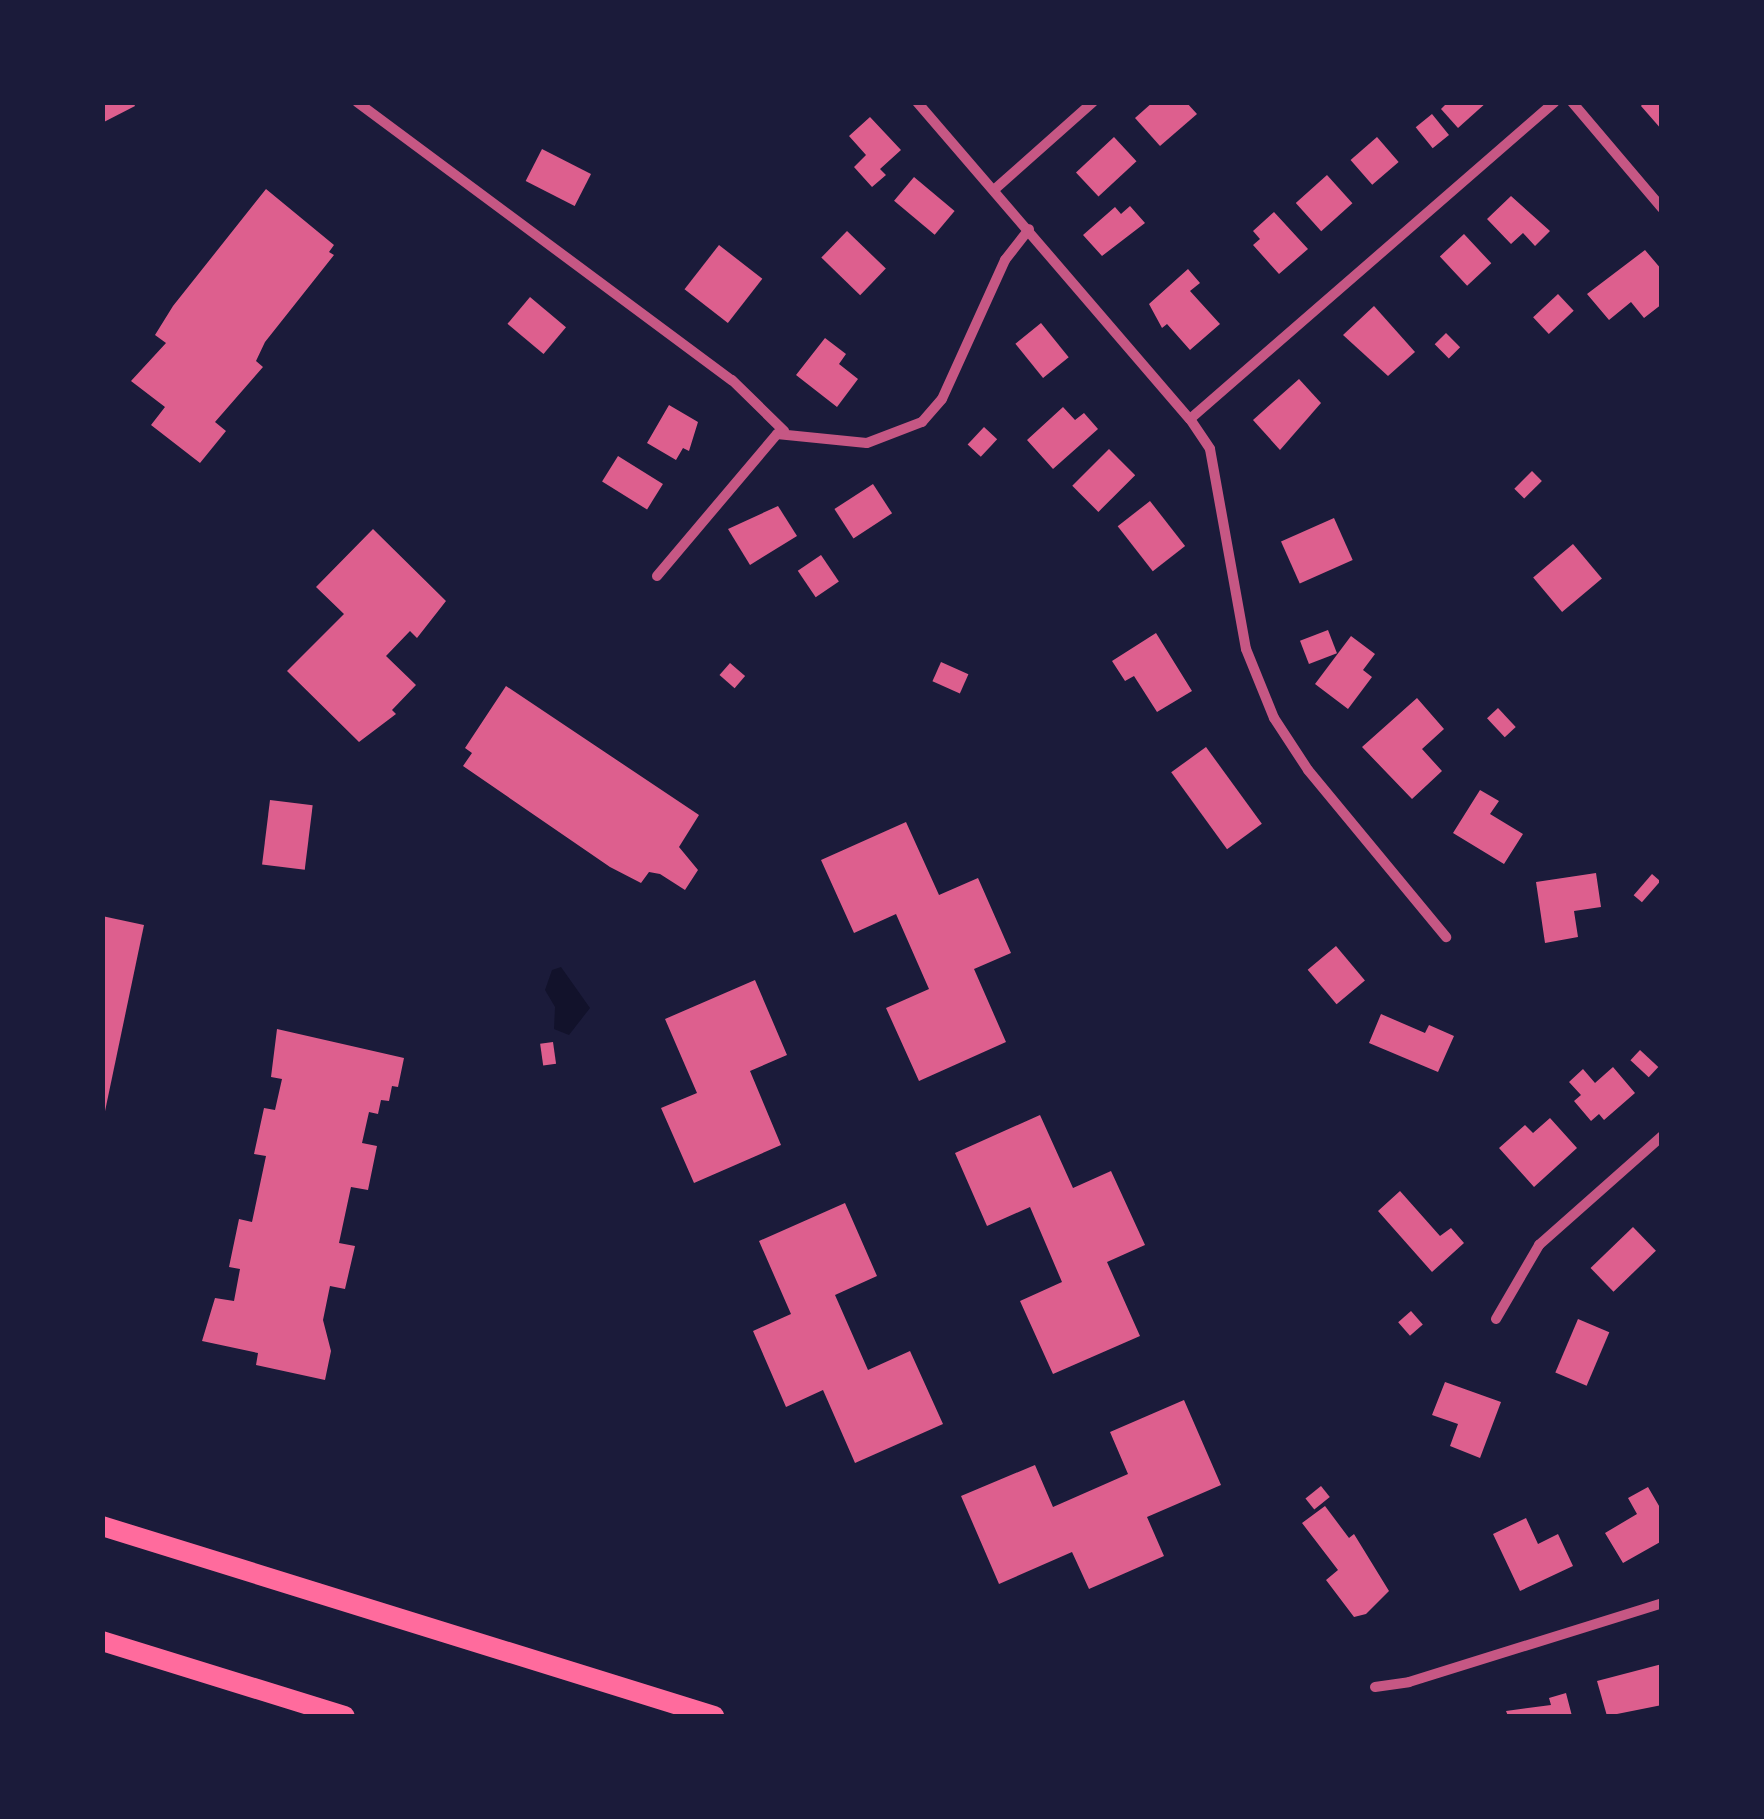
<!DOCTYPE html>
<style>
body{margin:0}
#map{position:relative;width:1764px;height:1819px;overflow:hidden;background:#1b1b3a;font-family:"Open Sans",sans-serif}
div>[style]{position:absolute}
.water>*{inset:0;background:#12122b}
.building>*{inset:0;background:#dd5f8e;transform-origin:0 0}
.minor>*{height:10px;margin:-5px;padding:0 5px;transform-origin:5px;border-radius:5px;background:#c65784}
.motorway>*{height:20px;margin:-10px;padding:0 10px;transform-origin:10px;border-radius:10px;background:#ff6b9d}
span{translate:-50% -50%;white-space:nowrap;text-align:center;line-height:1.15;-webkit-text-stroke:9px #1b1b3a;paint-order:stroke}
.frame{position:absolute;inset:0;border:105px solid #1b1b3a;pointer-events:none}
</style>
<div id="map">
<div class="water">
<div style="clip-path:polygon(561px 967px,590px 1008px,569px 1035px,554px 1029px,555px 1007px,545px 990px,552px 970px)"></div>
</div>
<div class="building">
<div style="clip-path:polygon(102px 102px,133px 102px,135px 106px,102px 123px)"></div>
<div style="clip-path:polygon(1153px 102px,1186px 102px,1197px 114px,1160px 146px,1135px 118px)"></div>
<div style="clip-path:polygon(1448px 102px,1487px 102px,1458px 128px,1441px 109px)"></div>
<div style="clip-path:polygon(1644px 102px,1662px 102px,1662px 130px,1641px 106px)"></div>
<div style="left:1432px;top:114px;width:27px;height:21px;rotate:51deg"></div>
<div style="clip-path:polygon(870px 117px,901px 150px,880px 169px,886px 175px,872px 187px,854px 167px,866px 155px,849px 136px)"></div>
<div style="left:1114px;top:137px;width:33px;height:52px;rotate:47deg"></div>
<div style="left:1377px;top:137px;width:33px;height:35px;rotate:49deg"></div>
<div style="left:542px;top:149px;width:55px;height:36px;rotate:27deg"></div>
<div style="left:1327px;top:175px;width:38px;height:42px;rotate:48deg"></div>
<div style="left:914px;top:177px;width:53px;height:31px;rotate:40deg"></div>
<div style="clip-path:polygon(266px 189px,334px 245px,329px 252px,334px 255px,265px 342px,256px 361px,263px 367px,215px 422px,226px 431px,200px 463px,151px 425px,165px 407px,131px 381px,166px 343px,155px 335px,173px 306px)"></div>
<div style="clip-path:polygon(1511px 196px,1550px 231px,1535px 246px,1523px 233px,1511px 244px,1487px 219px)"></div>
<div style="clip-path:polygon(1130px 206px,1145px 223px,1102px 256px,1083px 235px,1115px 207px,1121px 214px)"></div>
<div style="clip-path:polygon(1274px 212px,1308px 249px,1279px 274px,1253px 245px,1260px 239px,1253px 231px)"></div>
<div style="left:847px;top:231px;width:54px;height:37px;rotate:44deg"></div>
<div style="left:1464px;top:234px;width:40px;height:33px;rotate:47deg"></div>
<div style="left:719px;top:245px;width:55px;height:56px;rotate:38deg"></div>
<div style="clip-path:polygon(1645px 250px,1662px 270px,1662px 304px,1644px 318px,1631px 302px,1609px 320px,1587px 294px)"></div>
<div style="clip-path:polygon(1188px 269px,1200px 283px,1190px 291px,1220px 324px,1190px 350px,1167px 324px,1162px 328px,1149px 304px)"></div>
<div style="left:1558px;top:294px;width:23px;height:34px;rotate:47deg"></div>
<div style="left:530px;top:297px;width:47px;height:35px;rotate:40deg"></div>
<div style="clip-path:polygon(1374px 306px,1415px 352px,1388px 376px,1343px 335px)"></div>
<div style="left:1041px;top:323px;width:44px;height:33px;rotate:51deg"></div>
<div style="left:1446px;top:333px;width:20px;height:16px;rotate:45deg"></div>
<div style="clip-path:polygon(825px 338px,846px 354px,839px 364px,858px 379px,837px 407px,796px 375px)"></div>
<div style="clip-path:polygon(1299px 379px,1321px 403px,1280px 450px,1253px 420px)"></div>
<div style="clip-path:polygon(669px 405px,698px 422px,689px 451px,683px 448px,676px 460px,647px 443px)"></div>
<div style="clip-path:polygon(1063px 407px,1075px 420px,1084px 413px,1098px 429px,1053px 469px,1027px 440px)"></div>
<div style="left:984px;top:427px;width:18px;height:24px;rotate:43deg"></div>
<div style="left:1109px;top:449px;width:37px;height:52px;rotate:45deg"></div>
<div style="left:618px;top:456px;width:53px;height:30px;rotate:32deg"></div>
<div style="left:1532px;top:471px;width:14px;height:25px;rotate:45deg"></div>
<div style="left:873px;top:484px;width:35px;height:46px;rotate:57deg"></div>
<div style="left:1150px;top:501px;width:57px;height:41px;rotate:52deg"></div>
<div style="clip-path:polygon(778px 506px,797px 536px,750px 565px,728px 529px)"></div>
<div style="left:1334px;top:518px;width:46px;height:58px;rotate:66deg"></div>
<div style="clip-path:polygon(373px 529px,446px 601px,417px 638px,410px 631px,386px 656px,416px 685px,392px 710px,396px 714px,359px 742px,287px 671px,344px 614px,316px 587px)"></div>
<div style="left:1573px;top:544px;width:45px;height:52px;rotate:50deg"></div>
<div style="left:821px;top:555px;width:32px;height:28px;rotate:56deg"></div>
<div style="left:1328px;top:630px;width:25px;height:30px;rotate:69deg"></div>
<div style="clip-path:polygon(1156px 633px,1192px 691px,1157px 712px,1134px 676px,1125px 681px,1112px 661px)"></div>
<div style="clip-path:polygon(1351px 636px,1375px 654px,1363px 670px,1372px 677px,1348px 709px,1315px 684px)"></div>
<div style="left:941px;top:662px;width:30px;height:21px;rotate:24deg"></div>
<div style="left:730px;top:663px;width:20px;height:16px;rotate:41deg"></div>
<div style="clip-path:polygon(506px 686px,699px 815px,679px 847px,698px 870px,685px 890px,660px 874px,649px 872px,641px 883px,610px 867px,463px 766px,472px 753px,465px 748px)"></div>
<div style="clip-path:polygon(1417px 698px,1444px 729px,1422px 749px,1442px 771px,1412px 799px,1362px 747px)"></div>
<div style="left:1498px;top:708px;width:26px;height:15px;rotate:47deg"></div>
<div style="left:1206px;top:747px;width:95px;height:43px;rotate:54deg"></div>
<div style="clip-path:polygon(1480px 790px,1499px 801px,1490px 814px,1523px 834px,1504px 864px,1453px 833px)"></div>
<div style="left:270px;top:800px;width:43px;height:65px;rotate:7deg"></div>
<div style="clip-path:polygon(906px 822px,939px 895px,978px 878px,1011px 953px,974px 969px,1006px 1042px,919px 1081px,886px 1008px,929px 989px,896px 914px,854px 933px,821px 860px)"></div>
<div style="clip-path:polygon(1596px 873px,1601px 907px,1574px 911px,1578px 937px,1545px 943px,1536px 882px)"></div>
<div style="left:1652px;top:874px;width:11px;height:28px;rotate:41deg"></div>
<div style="clip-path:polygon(102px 916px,144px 925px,104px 1116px,102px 1116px)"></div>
<div style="left:1336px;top:946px;width:45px;height:37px;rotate:50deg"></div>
<div style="clip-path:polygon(755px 980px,787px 1055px,750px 1071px,781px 1145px,694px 1183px,661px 1108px,697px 1093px,665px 1019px)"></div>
<div style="clip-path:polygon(1381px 1014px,1425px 1033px,1429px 1025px,1454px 1036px,1438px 1072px,1369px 1043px)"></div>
<div style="clip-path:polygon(277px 1029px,404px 1058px,398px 1087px,392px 1086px,389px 1101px,381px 1100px,378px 1114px,369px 1112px,362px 1143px,377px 1146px,368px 1190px,351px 1187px,339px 1243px,355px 1246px,345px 1289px,330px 1286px,323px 1320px,331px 1351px,325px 1380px,256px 1365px,258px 1353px,202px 1341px,215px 1298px,234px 1301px,240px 1269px,229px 1267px,239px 1219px,252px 1222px,266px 1156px,254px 1154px,264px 1108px,275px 1110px,282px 1079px,271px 1077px)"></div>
<div style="left:553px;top:1042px;width:22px;height:13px;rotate:82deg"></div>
<div style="left:1640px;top:1050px;width:25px;height:14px;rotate:43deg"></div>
<div style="clip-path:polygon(1613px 1067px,1635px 1093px,1604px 1120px,1599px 1114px,1591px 1121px,1574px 1101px,1581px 1095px,1569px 1082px,1583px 1069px,1595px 1083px)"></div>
<div style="clip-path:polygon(1040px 1115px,1073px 1188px,1111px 1171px,1145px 1245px,1107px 1262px,1140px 1336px,1053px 1374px,1020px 1301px,1062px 1282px,1030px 1207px,987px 1226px,955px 1153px)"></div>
<div style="clip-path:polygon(1550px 1118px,1577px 1148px,1534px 1187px,1499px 1148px,1525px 1125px,1533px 1133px)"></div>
<div style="clip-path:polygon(1400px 1191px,1440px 1236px,1451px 1228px,1464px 1243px,1432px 1272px,1378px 1211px)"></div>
<div style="clip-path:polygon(845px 1203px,877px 1276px,835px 1295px,868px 1370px,910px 1351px,943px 1424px,855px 1463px,823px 1390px,786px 1407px,753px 1331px,791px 1314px,759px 1241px)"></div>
<div style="left:1633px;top:1227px;width:33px;height:59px;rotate:46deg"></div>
<div style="left:1411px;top:1311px;width:18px;height:17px;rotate:49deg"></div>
<div style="left:1578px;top:1319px;width:34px;height:58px;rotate:23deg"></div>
<div style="clip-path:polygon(1445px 1382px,1501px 1402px,1480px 1458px,1450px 1446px,1458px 1424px,1432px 1415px)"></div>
<div style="clip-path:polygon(1184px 1400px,1221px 1485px,1147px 1517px,1164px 1556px,1089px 1589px,1072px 1552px,999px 1584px,961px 1496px,1035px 1465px,1053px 1507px,1128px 1474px,1110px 1432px)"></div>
<div style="left:1321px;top:1486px;width:14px;height:20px;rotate:51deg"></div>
<div style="clip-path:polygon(1648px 1487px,1662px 1511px,1662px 1541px,1623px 1563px,1605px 1533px,1637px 1514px,1628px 1498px)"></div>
<div style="clip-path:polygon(1325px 1506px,1349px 1538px,1354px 1534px,1389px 1591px,1366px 1614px,1354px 1617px,1326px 1580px,1338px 1570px,1302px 1523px)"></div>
<div style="clip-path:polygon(1526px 1518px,1538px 1544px,1558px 1534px,1573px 1566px,1520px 1591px,1493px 1534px)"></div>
<div style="clip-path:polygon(1662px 1664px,1662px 1705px,1607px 1716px,1597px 1681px)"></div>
<div style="clip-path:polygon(1566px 1693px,1572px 1716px,1508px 1716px,1506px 1711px,1551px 1705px,1549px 1698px)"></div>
</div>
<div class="minor">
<div style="left:357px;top:102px;width:467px;rotate:36.6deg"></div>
<div style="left:732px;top:380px;width:73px;rotate:44.4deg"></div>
<div style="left:917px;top:102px;width:418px;rotate:49.3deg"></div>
<div style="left:1190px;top:419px;width:483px;rotate:-41deg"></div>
<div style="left:1572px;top:102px;width:139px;rotate:49.7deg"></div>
<div style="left:995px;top:189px;width:131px;rotate:-41.6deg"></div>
<div style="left:1190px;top:419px;width:36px;rotate:56deg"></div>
<div style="left:1210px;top:449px;width:203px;rotate:79.8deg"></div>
<div style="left:1246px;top:649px;width:74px;rotate:67.9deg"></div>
<div style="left:1274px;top:718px;width:62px;rotate:56.8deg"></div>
<div style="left:1308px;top:770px;width:217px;rotate:50.4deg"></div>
<div style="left:657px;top:576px;width:186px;rotate:-49.8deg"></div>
<div style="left:777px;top:434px;width:90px;rotate:5.7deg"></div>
<div style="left:867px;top:443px;width:59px;rotate:-20.9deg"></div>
<div style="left:922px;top:422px;width:30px;rotate:-49deg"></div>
<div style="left:942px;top:399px;width:153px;rotate:-65.6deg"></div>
<div style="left:1005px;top:260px;width:39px;rotate:-52deg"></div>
<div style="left:1496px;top:1319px;width:86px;rotate:-59.8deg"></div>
<div style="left:1539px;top:1245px;width:164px;rotate:-41.5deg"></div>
<div style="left:1375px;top:1687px;width:34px;rotate:-8deg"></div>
<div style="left:1409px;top:1682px;width:265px;rotate:-17.3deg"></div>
</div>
<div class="motorway">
<div style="left:102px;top:1526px;width:641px;rotate:17.25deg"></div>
<div style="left:102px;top:1641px;width:254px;rotate:17.2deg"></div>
</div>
<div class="frame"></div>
</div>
